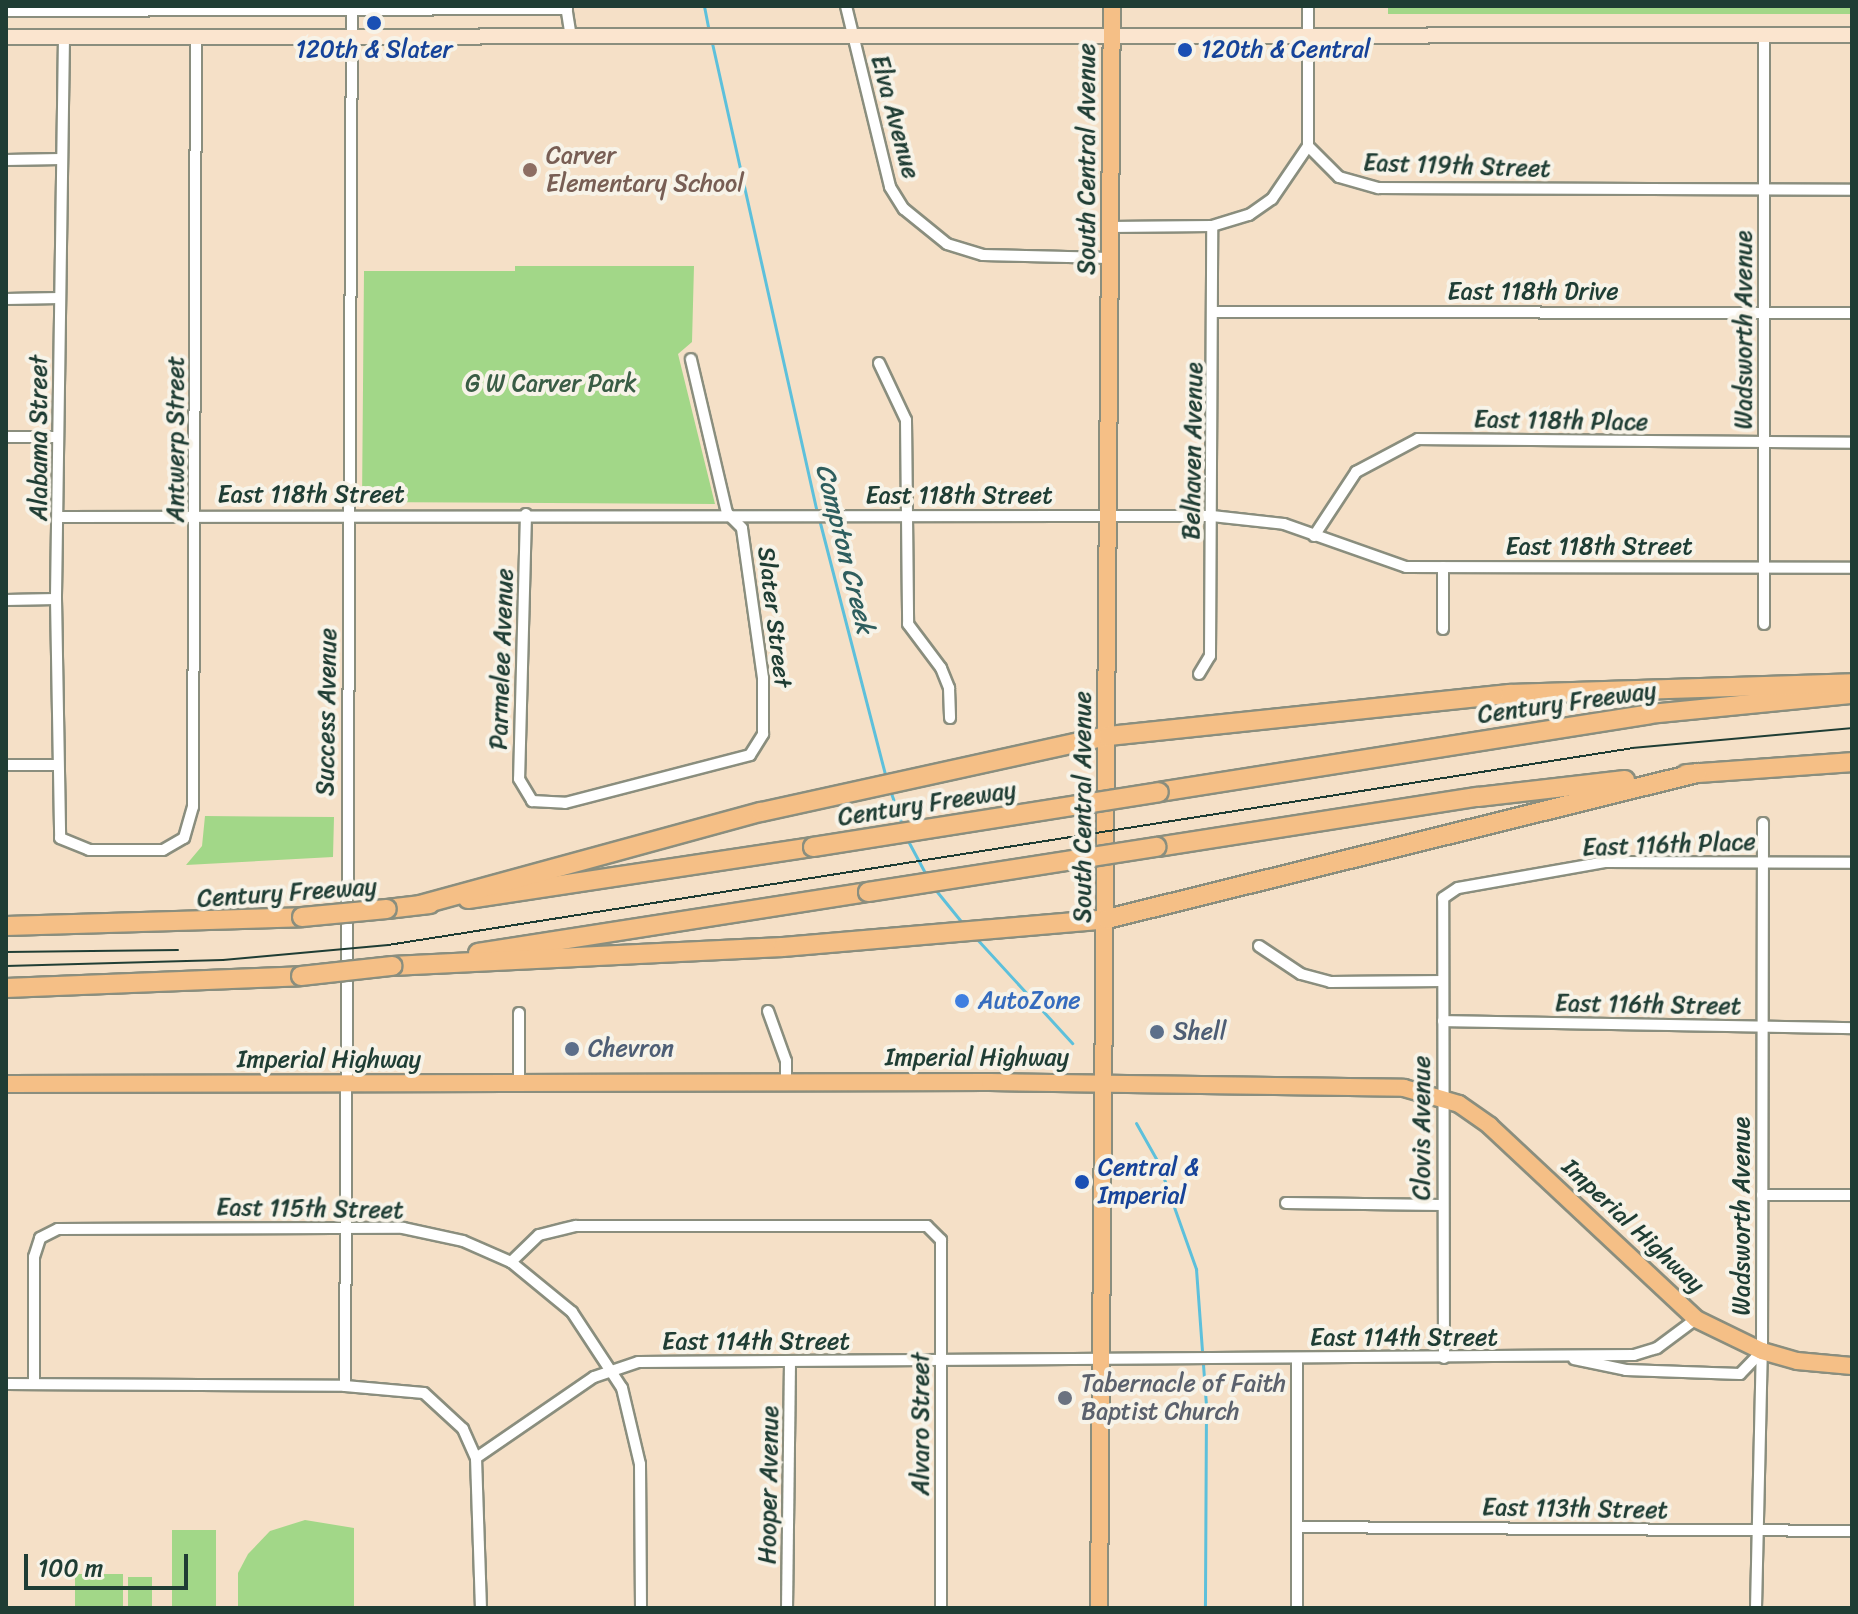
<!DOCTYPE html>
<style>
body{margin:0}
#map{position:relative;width:1858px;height:1614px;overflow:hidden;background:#f5e0c7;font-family:Sriracha,sans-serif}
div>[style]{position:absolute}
.green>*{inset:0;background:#a2d788;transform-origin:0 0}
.stream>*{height:3px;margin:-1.5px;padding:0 1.5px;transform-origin:1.5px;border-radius:1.5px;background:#5dc0db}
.roads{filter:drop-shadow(2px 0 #8a8e7e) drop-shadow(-2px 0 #8a8e7e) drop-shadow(0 2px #8a8e7e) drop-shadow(0 -2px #8a8e7e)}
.street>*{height:10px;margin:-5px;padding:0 5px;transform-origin:5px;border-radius:5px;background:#fff}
.secondary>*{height:14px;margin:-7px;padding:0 7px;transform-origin:7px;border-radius:7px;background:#fbe5cf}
.primary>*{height:16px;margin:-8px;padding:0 8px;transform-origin:8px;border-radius:8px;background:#f5bf86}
.highway>*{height:18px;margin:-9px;padding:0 9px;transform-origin:9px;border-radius:9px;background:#f5bf86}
.tram>*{height:2px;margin:-1px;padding:0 1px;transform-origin:1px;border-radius:1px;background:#1f3d34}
.bridges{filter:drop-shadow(2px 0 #8a8e7e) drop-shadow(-2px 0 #8a8e7e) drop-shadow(0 2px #8a8e7e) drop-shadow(0 -2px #8a8e7e)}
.highway-bridge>*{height:18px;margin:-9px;padding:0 9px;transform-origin:9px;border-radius:9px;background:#f5bf86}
.dots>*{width:22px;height:22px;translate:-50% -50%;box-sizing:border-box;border:4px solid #f7f3e8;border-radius:50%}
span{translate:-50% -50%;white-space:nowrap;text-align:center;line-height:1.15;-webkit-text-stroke:8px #f7f3e8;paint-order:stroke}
.transit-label{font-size:24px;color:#164399}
.left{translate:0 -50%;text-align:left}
.street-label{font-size:24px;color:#1f3d34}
.education-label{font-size:24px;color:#785e54}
.park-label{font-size:24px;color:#395c45}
.shop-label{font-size:24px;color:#366cbe}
.service-label{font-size:24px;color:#4e5e75}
.worship-label{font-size:24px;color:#5b616d}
.water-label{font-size:26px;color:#2e5e5e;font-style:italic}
.frame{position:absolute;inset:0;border:8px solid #1f3d34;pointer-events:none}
.scale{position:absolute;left:24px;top:1554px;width:164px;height:36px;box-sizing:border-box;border:4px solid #1f3d34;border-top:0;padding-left:10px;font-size:24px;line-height:28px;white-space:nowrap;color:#1f3d34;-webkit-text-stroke:6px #f7f3e8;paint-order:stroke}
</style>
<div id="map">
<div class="green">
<div style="left:1388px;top:6px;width:464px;height:8px"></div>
<div style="clip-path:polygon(515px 266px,694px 266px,692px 342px,678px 354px,715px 504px,362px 502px,364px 271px,515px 271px)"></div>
<div style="clip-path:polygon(205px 816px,334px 817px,333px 857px,186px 865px,202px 846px)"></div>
<div style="clip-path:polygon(305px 1520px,354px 1528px,354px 1608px,238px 1608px,238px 1573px,248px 1554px,270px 1531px)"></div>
<div style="left:172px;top:1530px;width:44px;height:78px"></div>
<div style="left:75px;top:1574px;width:48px;height:34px"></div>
<div style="left:128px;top:1577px;width:24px;height:31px"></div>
</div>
<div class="stream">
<div style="left:704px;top:6px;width:26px;rotate:79deg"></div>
<div style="left:712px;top:43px;width:481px;rotate:77.4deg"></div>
<div style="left:819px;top:519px;width:268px;rotate:75.5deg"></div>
<div style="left:890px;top:790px;width:36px;rotate:71deg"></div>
<div style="left:907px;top:839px;width:40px;rotate:62deg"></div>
<div style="left:934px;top:888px;width:48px;rotate:51deg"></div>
<div style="left:975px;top:937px;width:144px;rotate:47.5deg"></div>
<div style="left:1136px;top:1123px;width:45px;rotate:60.6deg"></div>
<div style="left:1158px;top:1162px;width:114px;rotate:70.4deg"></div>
<div style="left:1196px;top:1269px;width:137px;rotate:85.8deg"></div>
<div style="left:1206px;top:1406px;width:202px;rotate:90.3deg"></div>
</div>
<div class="roads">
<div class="street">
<div style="left:566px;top:6px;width:31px;rotate:81deg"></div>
<div style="left:846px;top:6px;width:186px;rotate:76.3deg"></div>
<div style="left:890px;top:187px;width:26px;rotate:58deg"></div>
<div style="left:904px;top:209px;width:55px;rotate:39.1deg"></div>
<div style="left:947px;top:244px;width:38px;rotate:17deg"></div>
<div style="left:983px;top:255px;width:127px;rotate:1.4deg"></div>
<div style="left:6px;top:11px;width:561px;rotate:-0.2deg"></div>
<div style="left:1764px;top:36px;width:588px;rotate:90deg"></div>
<div style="left:64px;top:37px;width:562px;rotate:90.82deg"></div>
<div style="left:56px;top:599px;width:239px;rotate:89deg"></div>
<div style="left:60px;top:838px;width:31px;rotate:22deg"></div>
<div style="left:89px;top:850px;width:74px"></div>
<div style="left:163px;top:850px;width:24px;rotate:-30deg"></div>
<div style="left:184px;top:838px;width:32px;rotate:-74deg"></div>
<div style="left:193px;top:807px;width:770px;rotate:-89.78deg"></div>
<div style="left:1308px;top:146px;width:44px;rotate:45deg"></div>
<div style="left:1339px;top:177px;width:41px;rotate:15.8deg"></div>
<div style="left:1378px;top:188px;width:474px;rotate:0.2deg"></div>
<div style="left:6px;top:160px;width:55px;rotate:-1deg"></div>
<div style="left:1110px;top:227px;width:102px;rotate:-0.6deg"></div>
<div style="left:1212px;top:226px;width:39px;rotate:-17deg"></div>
<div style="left:1249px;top:215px;width:28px;rotate:-35deg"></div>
<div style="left:1272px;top:199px;width:64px;rotate:-55.8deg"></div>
<div style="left:1308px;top:146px;width:140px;rotate:-90deg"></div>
<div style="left:6px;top:299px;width:54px;rotate:-1.1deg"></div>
<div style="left:1214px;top:312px;width:638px;rotate:0.09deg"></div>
<div style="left:879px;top:363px;width:63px;rotate:64.7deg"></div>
<div style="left:906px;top:420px;width:204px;rotate:89.4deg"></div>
<div style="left:908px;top:624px;width:55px;rotate:53.1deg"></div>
<div style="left:941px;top:668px;width:22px;rotate:68deg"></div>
<div style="left:949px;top:688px;width:30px;rotate:88deg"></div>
<div style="left:6px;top:437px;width:52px"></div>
<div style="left:526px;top:514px;width:265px;rotate:91.5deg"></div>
<div style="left:519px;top:779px;width:26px;rotate:59deg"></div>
<div style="left:532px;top:801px;width:33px;rotate:3deg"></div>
<div style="left:565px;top:803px;width:191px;rotate:-14.5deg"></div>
<div style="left:750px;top:755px;width:25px;rotate:-58deg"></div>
<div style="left:763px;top:734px;width:56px;rotate:-90deg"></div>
<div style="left:763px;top:678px;width:151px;rotate:-98deg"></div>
<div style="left:742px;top:528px;width:21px;rotate:-135deg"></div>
<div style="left:727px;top:513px;width:158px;rotate:-103.2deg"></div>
<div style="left:58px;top:517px;width:1154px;rotate:-0.05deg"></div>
<div style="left:1212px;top:516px;width:72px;rotate:6.3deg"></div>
<div style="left:1284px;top:524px;width:129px;rotate:19.4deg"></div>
<div style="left:1406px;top:567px;width:446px;rotate:0.1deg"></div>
<div style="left:1314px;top:536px;width:77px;rotate:-56.7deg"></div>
<div style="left:1356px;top:472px;width:70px;rotate:-28deg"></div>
<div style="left:1418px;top:439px;width:434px;rotate:0.5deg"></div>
<div style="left:6px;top:600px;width:50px;rotate:-1.1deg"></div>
<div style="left:1443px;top:629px;width:62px;rotate:-90deg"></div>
<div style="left:1199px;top:674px;width:21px;rotate:-59deg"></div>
<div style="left:1210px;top:656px;width:430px;rotate:-89.7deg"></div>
<div style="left:6px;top:765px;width:52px"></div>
<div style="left:1259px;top:946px;width:50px;rotate:33.7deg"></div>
<div style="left:1301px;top:974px;width:30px;rotate:15deg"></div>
<div style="left:1330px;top:982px;width:113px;rotate:-0.5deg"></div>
<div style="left:768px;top:1011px;width:53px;rotate:70.2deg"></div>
<div style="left:786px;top:1061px;width:21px;rotate:90deg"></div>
<div style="left:519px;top:1013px;width:70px;rotate:90deg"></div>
<div style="left:1443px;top:1021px;width:409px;rotate:1deg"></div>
<div style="left:1762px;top:1195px;width:90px"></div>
<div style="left:1286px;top:1203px;width:156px;rotate:0.7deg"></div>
<div style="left:511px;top:1262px;width:79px;rotate:39.3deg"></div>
<div style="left:572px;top:1312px;width:91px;rotate:56.7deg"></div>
<div style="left:622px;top:1388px;width:78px;rotate:76.7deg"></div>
<div style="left:640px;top:1464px;width:144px;rotate:89.6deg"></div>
<div style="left:1444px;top:1358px;width:460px;rotate:-90.1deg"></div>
<div style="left:1443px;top:898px;width:18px;rotate:-34deg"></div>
<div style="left:1458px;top:888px;width:149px;rotate:-10deg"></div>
<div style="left:1605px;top:862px;width:247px;rotate:0.2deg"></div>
<div style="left:1574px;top:1359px;width:53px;rotate:11.9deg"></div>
<div style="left:1626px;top:1370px;width:114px;rotate:2deg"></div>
<div style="left:1740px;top:1374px;width:32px;rotate:-46deg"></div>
<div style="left:6px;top:1384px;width:339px;rotate:0.3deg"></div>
<div style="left:345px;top:1386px;width:79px;rotate:5.1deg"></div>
<div style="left:424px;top:1393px;width:53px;rotate:42.7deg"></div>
<div style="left:463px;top:1429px;width:32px;rotate:66deg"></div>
<div style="left:476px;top:1458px;width:143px;rotate:-34.5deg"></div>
<div style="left:594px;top:1377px;width:46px;rotate:-18.8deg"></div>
<div style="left:638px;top:1362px;width:996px;rotate:-0.4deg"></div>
<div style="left:1634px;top:1355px;width:24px;rotate:-17deg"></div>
<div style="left:1657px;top:1348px;width:49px;rotate:-36.6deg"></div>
<div style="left:34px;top:1384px;width:127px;rotate:-90deg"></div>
<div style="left:34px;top:1257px;width:20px;rotate:-72deg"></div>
<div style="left:40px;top:1238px;width:20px;rotate:-27deg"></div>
<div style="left:58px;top:1229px;width:345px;rotate:-0.2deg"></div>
<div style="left:403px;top:1228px;width:61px;rotate:12.2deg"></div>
<div style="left:463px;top:1241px;width:52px;rotate:23.6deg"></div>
<div style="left:511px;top:1262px;width:39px;rotate:-44deg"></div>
<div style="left:539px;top:1235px;width:38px;rotate:-14deg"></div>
<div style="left:576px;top:1226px;width:351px"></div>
<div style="left:927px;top:1226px;width:20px;rotate:45deg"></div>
<div style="left:941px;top:1240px;width:368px;rotate:90deg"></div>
<div style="left:345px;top:1386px;width:1380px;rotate:-89.71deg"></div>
<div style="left:476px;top:1458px;width:150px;rotate:88.1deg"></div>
<div style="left:1297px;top:1527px;width:555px;rotate:0.41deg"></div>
<div style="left:787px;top:1608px;width:247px;rotate:-89.3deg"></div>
<div style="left:1297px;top:1608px;width:249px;rotate:-90deg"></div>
<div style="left:1756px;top:1608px;width:257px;rotate:-88.7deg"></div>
<div style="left:1762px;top:1351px;width:528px;rotate:-89.89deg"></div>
</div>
<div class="secondary">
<div style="left:6px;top:37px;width:1846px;rotate:-0.06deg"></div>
</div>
<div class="primary">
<div style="left:6px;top:1084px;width:984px;rotate:-0.12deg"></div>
<div style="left:990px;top:1082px;width:414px;rotate:0.8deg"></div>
<div style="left:1404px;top:1088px;width:57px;rotate:16.2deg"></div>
<div style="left:1459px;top:1104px;width:38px;rotate:35deg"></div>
<div style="left:1490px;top:1126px;width:282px;rotate:43.1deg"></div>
<div style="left:1696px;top:1319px;width:73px;rotate:25.9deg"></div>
<div style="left:1762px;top:1351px;width:36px;rotate:16deg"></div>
<div style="left:1797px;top:1361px;width:55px;rotate:5.2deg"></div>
<div style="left:1099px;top:1608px;width:1602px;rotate:-89.54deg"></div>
</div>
<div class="highway">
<div style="left:1686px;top:774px;width:166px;rotate:-4.1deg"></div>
<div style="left:1159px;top:792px;width:497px;rotate:-9deg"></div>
<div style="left:1650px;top:714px;width:200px;rotate:-5.7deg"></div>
<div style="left:1157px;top:847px;width:325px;rotate:-8.9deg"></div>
<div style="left:1478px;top:797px;width:148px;rotate:-6.6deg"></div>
<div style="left:468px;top:899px;width:349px;rotate:-8.6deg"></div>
<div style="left:420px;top:905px;width:353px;rotate:-15.3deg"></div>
<div style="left:761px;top:812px;width:355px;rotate:-12.4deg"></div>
<div style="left:1108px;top:736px;width:404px;rotate:-6deg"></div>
<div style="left:1510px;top:694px;width:342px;rotate:-1.8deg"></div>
<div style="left:387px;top:909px;width:43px;rotate:-6.6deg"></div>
<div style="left:6px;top:926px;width:296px;rotate:-1.7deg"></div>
<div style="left:478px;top:953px;width:395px;rotate:-8.9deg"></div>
<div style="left:392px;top:966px;width:391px;rotate:-2.8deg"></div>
<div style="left:783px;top:947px;width:325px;rotate:-4.9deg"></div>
<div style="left:1107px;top:919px;width:608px;rotate:-13.9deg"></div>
<div style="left:6px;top:988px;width:295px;rotate:-2.3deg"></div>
</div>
</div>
<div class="tram">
<div style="left:6px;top:952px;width:172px;rotate:-0.7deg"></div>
<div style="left:6px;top:966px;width:217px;rotate:-1.6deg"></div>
<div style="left:223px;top:960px;width:166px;rotate:-5.2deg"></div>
<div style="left:388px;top:945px;width:1260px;rotate:-8.99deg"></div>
<div style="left:1633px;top:748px;width:220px;rotate:-5.2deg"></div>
</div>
<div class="bridges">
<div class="highway-bridge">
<div style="left:813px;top:847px;width:350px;rotate:-9deg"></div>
<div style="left:868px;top:892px;width:292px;rotate:-8.9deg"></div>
<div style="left:302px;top:917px;width:85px;rotate:-5.4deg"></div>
<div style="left:301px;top:976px;width:92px;rotate:-6.3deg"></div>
</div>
</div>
<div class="dots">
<div style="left:374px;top:23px;background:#1a4fb4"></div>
<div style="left:1185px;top:50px;background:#1a4fb4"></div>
<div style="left:530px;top:170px;background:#8d6e63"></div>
<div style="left:962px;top:1001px;background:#3f7fe0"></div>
<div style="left:1157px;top:1032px;background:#5c6f8a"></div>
<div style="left:572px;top:1049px;background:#5c6f8a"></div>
<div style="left:1082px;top:1182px;background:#1a4fb4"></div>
<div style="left:1065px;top:1398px;background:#6b7280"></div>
</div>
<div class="transit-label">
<span style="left:374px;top:50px">120th &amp; Slater</span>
<span class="left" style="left:1201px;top:50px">120th &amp; Central</span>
<span class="left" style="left:1098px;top:1182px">Central &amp;<br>Imperial</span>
</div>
<div class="street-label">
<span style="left:895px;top:117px;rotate:75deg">Elva Avenue</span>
<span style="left:1087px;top:159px;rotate:-90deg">South Central Avenue</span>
<span style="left:1457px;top:166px;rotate:2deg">East 119th Street</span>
<span style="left:1533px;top:292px">East 118th Drive</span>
<span style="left:1744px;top:330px;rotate:-90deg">Wadsworth Avenue</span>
<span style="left:1561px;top:421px;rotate:1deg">East 118th Place</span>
<span style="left:39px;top:438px;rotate:-90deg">Alabama Street</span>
<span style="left:176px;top:439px;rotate:-90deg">Antwerp Street</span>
<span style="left:1193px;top:451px;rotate:-89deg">Belhaven Avenue</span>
<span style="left:311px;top:495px">East 118th Street</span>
<span style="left:959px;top:496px">East 118th Street</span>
<span style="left:1599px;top:547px">East 118th Street</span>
<span style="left:774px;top:617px;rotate:83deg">Slater Street</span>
<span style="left:502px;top:659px;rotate:-88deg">Parmelee Avenue</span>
<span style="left:1567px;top:703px;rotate:-8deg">Century Freeway</span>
<span style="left:327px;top:712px;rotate:-89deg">Success Avenue</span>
<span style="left:927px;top:804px;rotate:-9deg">Century Freeway</span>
<span style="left:1083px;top:807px;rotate:-90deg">South Central Avenue</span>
<span style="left:1669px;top:845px;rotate:-2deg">East 116th Place</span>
<span style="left:287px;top:893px;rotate:-4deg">Century Freeway</span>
<span style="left:1648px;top:1005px;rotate:1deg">East 116th Street</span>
<span style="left:977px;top:1058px">Imperial Highway</span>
<span style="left:329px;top:1060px">Imperial Highway</span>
<span style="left:1422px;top:1128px;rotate:-90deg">Clovis Avenue</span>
<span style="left:310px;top:1209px;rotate:1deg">East 115th Street</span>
<span style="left:1742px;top:1216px;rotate:-90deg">Wadsworth Avenue</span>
<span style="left:1633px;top:1226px;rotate:43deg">Imperial Highway</span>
<span style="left:1404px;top:1338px">East 114th Street</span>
<span style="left:756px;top:1342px">East 114th Street</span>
<span style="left:921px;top:1424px;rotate:-90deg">Alvaro Street</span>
<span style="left:769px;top:1485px;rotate:-89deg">Hooper Avenue</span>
<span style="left:1575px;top:1509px;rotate:1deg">East 113th Street</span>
</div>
<div class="education-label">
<span class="left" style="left:546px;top:170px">Carver<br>Elementary School</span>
</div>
<div class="park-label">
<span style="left:551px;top:384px">G W Carver Park</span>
</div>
<div class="shop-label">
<span class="left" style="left:978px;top:1001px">AutoZone</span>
</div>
<div class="service-label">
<span class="left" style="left:1173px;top:1032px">Shell</span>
<span class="left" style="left:588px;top:1049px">Chevron</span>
</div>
<div class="worship-label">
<span class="left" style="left:1081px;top:1398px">Tabernacle of Faith<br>Baptist Church</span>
</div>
<div class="water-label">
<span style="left:845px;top:549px;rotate:76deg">Compton Creek</span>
</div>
<div class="frame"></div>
<div class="scale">100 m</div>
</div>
